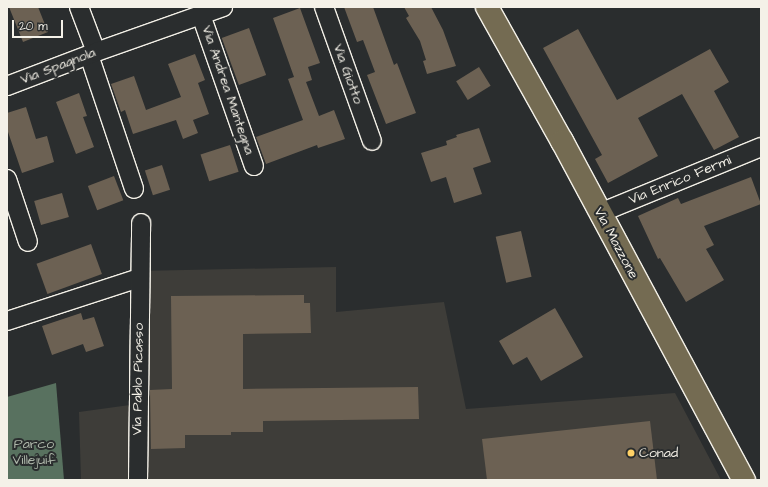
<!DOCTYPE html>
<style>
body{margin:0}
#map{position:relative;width:768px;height:487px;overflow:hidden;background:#2a2d2e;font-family:"Architects Daughter",sans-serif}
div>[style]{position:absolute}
.built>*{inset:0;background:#3e3d39}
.green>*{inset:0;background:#58715f}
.building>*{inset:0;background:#6c6153;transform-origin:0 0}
.roads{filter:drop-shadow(1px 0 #f4f1e8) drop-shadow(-1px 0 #f4f1e8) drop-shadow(0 1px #f4f1e8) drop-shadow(0 -1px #f4f1e8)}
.minor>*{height:18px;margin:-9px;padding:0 9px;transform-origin:9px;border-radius:9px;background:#2a2d2e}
.major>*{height:22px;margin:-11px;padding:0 11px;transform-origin:11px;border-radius:11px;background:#746b52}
.dots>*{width:11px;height:11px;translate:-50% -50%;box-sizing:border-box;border:2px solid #2a2d2e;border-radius:50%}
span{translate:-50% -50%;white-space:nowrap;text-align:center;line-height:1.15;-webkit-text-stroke:4px #2a2d2e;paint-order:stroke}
.street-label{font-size:14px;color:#f4f1e8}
.park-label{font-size:14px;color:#aeb7aa}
.poi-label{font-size:14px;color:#f4f1e8}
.left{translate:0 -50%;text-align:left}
.frame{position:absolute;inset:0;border:8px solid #f4f1e8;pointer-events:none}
.scale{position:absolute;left:12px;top:20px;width:51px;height:18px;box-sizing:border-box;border:2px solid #f4f1e8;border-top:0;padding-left:5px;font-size:12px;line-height:14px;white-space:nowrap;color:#f4f1e8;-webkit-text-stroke:3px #2a2d2e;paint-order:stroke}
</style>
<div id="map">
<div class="built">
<div style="clip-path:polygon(336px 267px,336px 312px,444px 302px,466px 409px,675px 393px,721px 480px,81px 480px,79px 412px,137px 404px,138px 271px)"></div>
</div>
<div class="green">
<div style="clip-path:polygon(56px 383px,64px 480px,7px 480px,7px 397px)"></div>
</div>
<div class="building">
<div style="clip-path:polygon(9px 7px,38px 7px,48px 32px,23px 42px)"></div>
<div style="clip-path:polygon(344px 7px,373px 7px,394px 65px,397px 63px,416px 113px,386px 124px,367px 75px,375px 72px,363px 40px,357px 42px)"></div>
<div style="clip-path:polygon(404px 7px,431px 7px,443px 30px,456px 66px,427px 74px,423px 61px,426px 60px,420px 41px,406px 18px,409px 16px)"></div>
<div style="clip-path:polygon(300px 8px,320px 63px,308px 67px,312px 80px,306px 82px,319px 116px,334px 110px,345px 139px,318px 148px,317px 145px,266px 164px,256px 137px,303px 120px,288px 79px,294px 77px,273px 18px)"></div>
<div style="left:249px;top:28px;width:50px;height:29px;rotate:70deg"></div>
<div style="clip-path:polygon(578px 29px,617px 100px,710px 49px,729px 82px,714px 91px,739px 137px,714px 150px,682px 94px,638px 118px,658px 156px,608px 183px,595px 159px,602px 155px,543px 48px)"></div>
<div style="clip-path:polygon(195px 54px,205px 80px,198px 83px,209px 114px,193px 120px,198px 133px,183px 139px,176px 120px,133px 134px,125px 110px,121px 112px,111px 84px,134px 76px,146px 110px,181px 97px,168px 64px)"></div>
<div style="left:479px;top:67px;width:22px;height:27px;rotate:58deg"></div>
<div style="clip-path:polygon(79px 93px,87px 116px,83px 117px,94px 147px,76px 154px,56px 102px)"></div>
<div style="clip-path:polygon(26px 107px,36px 139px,47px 136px,54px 162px,22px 173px,7px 129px,7px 113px)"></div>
<div style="clip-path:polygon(479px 128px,491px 162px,473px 168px,482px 194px,454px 203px,446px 177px,431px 182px,421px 153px,447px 145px,446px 141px,457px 137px,456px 135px)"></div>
<div style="left:230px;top:145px;width:28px;height:31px;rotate:72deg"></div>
<div style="left:162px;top:165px;width:26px;height:18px;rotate:72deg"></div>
<div style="left:114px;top:176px;width:26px;height:28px;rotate:69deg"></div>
<div style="clip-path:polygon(751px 177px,761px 204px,704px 226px,714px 245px,706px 249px,724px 280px,686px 302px,660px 258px,658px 259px,638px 216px,678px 198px,681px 204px)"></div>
<div style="left:62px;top:193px;width:25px;height:29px;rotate:74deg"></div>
<div style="left:521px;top:231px;width:47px;height:26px;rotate:77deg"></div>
<div style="left:91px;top:244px;width:32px;height:58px;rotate:70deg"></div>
<div style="clip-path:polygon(304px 295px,304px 303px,310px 303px,311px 333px,243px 334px,243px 389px,418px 387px,419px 419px,263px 421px,263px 432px,231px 432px,231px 435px,185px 435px,185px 448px,151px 449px,150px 390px,172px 389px,171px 296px)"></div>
<div style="clip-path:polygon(555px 308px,583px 357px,541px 381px,527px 357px,513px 365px,499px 341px)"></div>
<div style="clip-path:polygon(81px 313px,83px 320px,94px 317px,104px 346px,86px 352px,83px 344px,52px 355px,42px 326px)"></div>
<div style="clip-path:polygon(650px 421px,657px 480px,487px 480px,482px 439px)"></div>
</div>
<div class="roads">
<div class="minor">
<div style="left:79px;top:7px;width:48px;rotate:69.3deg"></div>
<div style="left:324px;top:7px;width:142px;rotate:70.3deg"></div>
<div style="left:201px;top:15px;width:160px;rotate:70.7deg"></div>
<div style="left:89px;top:55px;width:141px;rotate:71.4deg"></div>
<div style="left:7px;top:86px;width:95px;rotate:-20.9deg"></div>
<div style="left:96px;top:52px;width:135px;rotate:-19.5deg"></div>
<div style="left:7px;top:179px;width:66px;rotate:71.6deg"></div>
<div style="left:600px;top:213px;width:174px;rotate:-22.3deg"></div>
<div style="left:7px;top:321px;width:139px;rotate:-18deg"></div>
<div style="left:138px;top:480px;width:257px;rotate:-89.3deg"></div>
</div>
<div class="major">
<div style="left:487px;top:7px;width:154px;rotate:60.8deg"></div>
<div style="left:562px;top:141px;width:385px;rotate:61.8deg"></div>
</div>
</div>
<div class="dots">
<div style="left:631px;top:453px;background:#ffd166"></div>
</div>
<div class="street-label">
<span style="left:58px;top:66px;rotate:-21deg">Via Spagnola</span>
<span style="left:348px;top:74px;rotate:70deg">Via Giotto</span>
<span style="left:228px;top:90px;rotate:71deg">Via Andrea Mantegna</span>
<span style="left:680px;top:180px;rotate:-22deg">Via Enrico Fermi</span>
<span style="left:616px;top:243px;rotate:62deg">Via Mazzone</span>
<span style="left:138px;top:379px;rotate:-89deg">Via Pablo Picasso</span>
</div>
<div class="park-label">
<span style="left:34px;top:452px">Parco<br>Villejuif</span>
</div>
<div class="poi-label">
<span class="left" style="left:639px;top:453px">Conad</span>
</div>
<div class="frame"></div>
<div class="scale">20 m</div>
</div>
